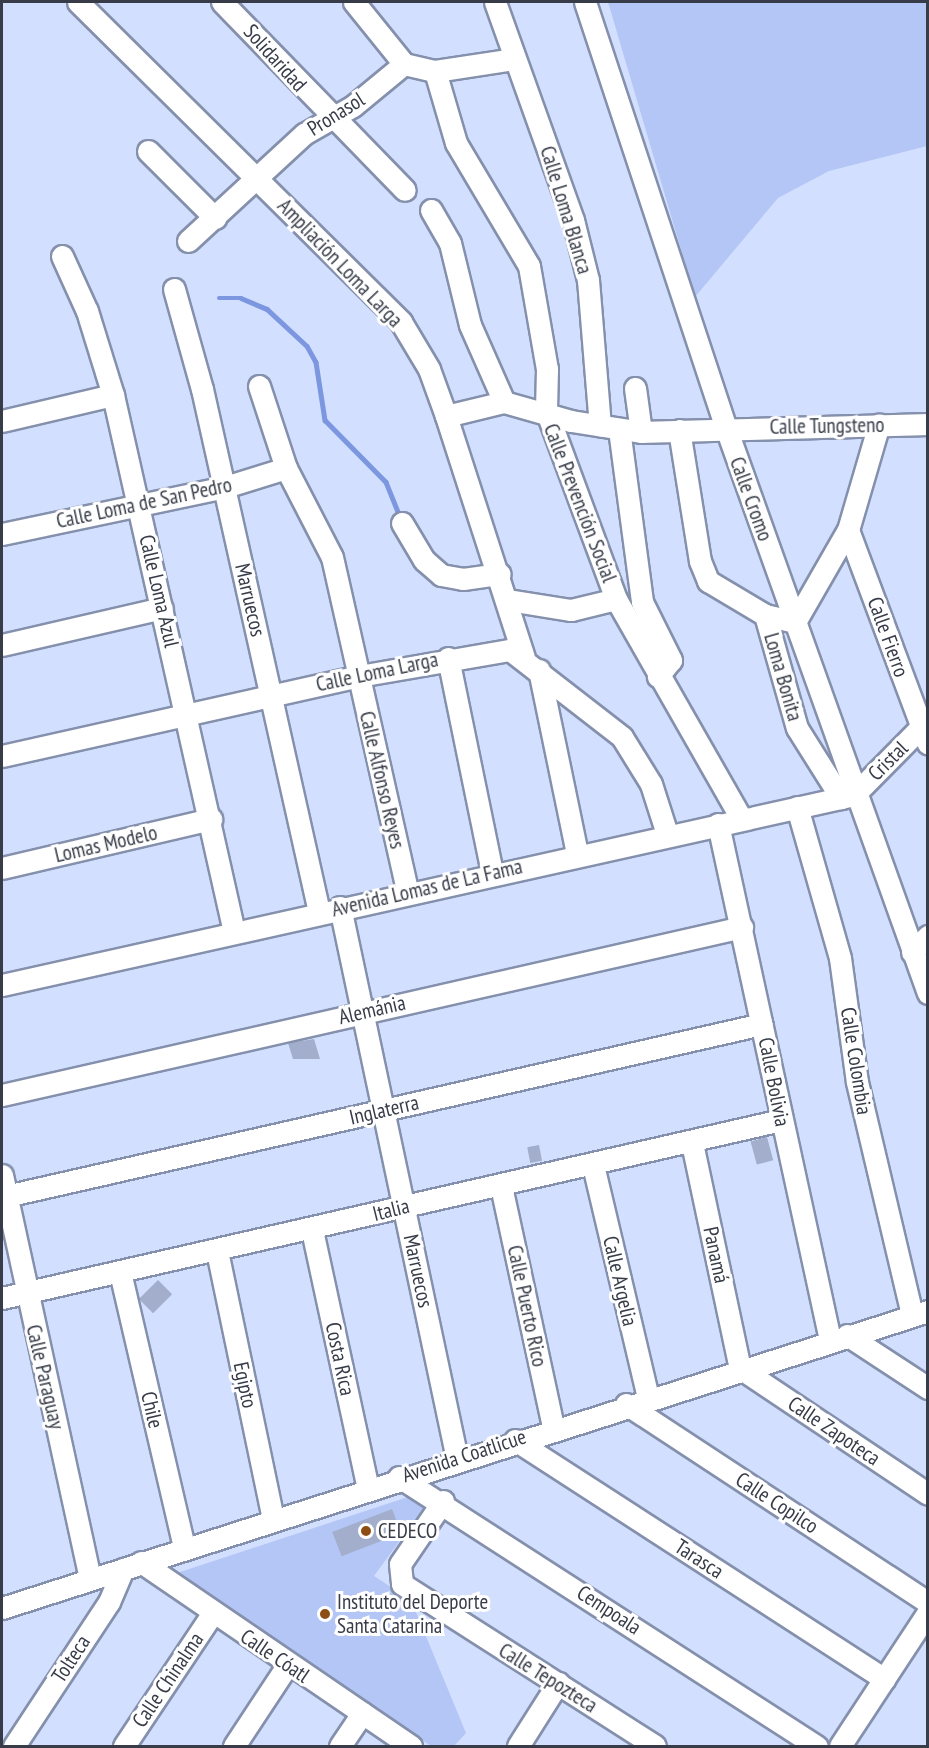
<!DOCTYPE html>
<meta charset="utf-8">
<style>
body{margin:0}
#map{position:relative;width:929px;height:1748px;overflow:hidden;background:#d2dffe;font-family:"PT Sans Narrow",sans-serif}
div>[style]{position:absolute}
.green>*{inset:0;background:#b4c6f5}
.stream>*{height:4.5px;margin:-2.25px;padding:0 2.25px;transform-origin:2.25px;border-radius:2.25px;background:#7c97e0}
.building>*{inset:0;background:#a2aecb;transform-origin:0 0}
.roads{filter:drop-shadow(2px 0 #8490ac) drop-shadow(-2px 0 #8490ac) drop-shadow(0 2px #8490ac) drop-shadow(0 -2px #8490ac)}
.minor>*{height:21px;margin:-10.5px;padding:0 10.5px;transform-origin:10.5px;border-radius:10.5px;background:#fff}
.dots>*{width:16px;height:16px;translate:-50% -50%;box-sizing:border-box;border:3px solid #fff;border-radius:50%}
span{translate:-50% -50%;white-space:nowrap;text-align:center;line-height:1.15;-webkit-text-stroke:6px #fff;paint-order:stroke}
.street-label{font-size:21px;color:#373c48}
.poi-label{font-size:21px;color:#373c48}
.left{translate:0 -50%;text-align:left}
.frame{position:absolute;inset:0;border:3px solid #373c48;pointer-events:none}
</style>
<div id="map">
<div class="green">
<div style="clip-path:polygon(608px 2px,927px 2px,927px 146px,829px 171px,778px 198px,695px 297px)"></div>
<div style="clip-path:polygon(411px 1496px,427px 1503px,374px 1576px,411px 1600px,466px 1733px,454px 1746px,431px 1746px,174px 1574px)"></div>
</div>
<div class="stream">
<div style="left:219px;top:298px;width:22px"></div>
<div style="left:241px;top:298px;width:28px;rotate:23deg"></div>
<div style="left:267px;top:309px;width:54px;rotate:42.8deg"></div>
<div style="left:307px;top:346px;width:18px;rotate:61deg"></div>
<div style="left:316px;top:362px;width:59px;rotate:81.2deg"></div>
<div style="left:325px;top:420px;width:87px;rotate:45.5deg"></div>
<div style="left:386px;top:482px;width:35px;rotate:68deg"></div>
</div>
<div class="building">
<div style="clip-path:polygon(314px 1039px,320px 1059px,293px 1059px,288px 1043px)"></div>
<div style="left:767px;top:1137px;width:24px;height:17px;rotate:75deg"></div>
<div style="left:539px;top:1145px;width:16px;height:12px;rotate:79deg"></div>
<div style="left:158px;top:1280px;width:20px;height:27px;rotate:45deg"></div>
<div style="left:392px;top:1509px;width:26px;height:64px;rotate:69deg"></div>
</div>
<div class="roads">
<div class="minor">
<div style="left:78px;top:2px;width:455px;rotate:44.7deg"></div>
<div style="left:401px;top:322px;width:55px;rotate:59.2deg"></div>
<div style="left:429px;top:369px;width:50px;rotate:70.1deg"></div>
<div style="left:446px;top:416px;width:253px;rotate:72.1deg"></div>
<div style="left:222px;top:2px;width:262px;rotate:45.8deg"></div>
<div style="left:354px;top:2px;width:80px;rotate:51.1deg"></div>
<div style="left:495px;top:2px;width:232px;rotate:70.3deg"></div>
<div style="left:573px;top:220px;width:62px;rotate:76deg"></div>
<div style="left:588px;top:280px;width:146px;rotate:85.3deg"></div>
<div style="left:585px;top:2px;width:449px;rotate:71.7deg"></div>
<div style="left:726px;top:428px;width:600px;rotate:70.33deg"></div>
<div style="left:435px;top:71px;width:75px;rotate:73.7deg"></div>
<div style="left:456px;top:143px;width:143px;rotate:59.3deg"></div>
<div style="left:529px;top:266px;width:105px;rotate:80.1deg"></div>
<div style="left:547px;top:369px;width:41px;rotate:91.4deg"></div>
<div style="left:546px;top:410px;width:202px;rotate:69.7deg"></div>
<div style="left:616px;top:599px;width:252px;rotate:60.3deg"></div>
<div style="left:148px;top:151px;width:95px;rotate:45deg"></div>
<div style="left:431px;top:210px;width:38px;rotate:60deg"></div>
<div style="left:450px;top:243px;width:84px;rotate:76.3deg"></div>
<div style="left:470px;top:325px;width:84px;rotate:66.2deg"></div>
<div style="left:188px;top:241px;width:158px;rotate:-42.7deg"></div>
<div style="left:304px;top:134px;width:56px;rotate:-29.7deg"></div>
<div style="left:353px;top:106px;width:66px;rotate:-39.5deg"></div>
<div style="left:404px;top:64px;width:32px;rotate:13deg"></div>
<div style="left:435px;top:71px;width:79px;rotate:-8.7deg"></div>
<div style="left:62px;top:256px;width:60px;rotate:65.6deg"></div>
<div style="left:87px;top:311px;width:88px;rotate:72.8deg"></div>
<div style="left:113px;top:395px;width:550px;rotate:77.3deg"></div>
<div style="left:174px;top:289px;width:104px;rotate:74.4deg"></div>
<div style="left:202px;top:389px;width:536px;rotate:77.39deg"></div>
<div style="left:259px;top:386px;width:86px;rotate:71.8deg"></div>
<div style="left:286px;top:468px;width:100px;rotate:62.7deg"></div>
<div style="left:332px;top:557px;width:342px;rotate:77.3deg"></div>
<div style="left:635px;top:388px;width:44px;rotate:82.2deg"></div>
<div style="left:446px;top:416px;width:60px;rotate:-13.6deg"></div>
<div style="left:504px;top:402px;width:70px;rotate:15.8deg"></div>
<div style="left:571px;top:421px;width:71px;rotate:8.9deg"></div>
<div style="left:641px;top:432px;width:287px;rotate:-1.6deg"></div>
<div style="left:2px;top:421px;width:114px;rotate:-13.2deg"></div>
<div style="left:619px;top:429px;width:175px;rotate:82.4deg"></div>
<div style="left:642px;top:602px;width:65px;rotate:63.4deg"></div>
<div style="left:671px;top:660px;width:21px;rotate:129deg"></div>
<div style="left:679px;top:430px;width:133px;rotate:80.9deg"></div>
<div style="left:700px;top:561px;width:22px;rotate:68deg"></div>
<div style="left:708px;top:581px;width:66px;rotate:30.8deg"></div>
<div style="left:765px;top:615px;width:31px;rotate:13deg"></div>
<div style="left:795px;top:622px;width:106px;rotate:-60.1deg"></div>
<div style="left:848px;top:530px;width:110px;rotate:-73.7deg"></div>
<div style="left:402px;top:523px;width:43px;rotate:59.3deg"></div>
<div style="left:424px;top:560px;width:23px;rotate:41deg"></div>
<div style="left:441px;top:575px;width:22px;rotate:10deg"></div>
<div style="left:463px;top:579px;width:37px;rotate:-8deg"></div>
<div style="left:848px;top:530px;width:228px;rotate:69.5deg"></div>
<div style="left:2px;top:534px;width:228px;rotate:-11.9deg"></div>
<div style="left:225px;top:487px;width:64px;rotate:-17.3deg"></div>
<div style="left:508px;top:600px;width:64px;rotate:9deg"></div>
<div style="left:571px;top:610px;width:46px;rotate:-13.7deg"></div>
<div style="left:765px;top:615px;width:117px;rotate:74.2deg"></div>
<div style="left:797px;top:728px;width:83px;rotate:57.8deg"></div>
<div style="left:2px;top:645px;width:164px;rotate:-13deg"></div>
<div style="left:448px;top:658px;width:219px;rotate:78.4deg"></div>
<div style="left:539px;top:670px;width:188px;rotate:78.3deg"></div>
<div style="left:2px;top:756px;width:366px;rotate:-12.6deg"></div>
<div style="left:359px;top:676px;width:153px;rotate:-9.8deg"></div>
<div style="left:510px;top:650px;width:142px;rotate:37.8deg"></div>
<div style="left:622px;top:737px;width:55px;rotate:58.3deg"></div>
<div style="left:651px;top:784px;width:52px;rotate:72.3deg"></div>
<div style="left:797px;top:807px;width:157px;rotate:74.1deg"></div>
<div style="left:840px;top:958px;width:125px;rotate:82.2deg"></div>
<div style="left:857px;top:1082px;width:239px;rotate:76.7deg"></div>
<div style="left:718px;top:824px;width:528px;rotate:77.75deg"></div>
<div style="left:2px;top:868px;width:215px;rotate:-13.2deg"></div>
<div style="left:340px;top:907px;width:564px;rotate:78.03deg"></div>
<div style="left:912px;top:952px;width:23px;rotate:-45deg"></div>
<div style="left:2px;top:985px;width:873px;rotate:-12.57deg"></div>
<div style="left:854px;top:795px;width:95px;rotate:-45.4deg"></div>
<div style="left:2px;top:1095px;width:759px;rotate:-12.79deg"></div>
<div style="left:692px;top:1143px;width:230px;rotate:78deg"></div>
<div style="left:740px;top:1368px;width:226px;rotate:33.8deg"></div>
<div style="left:593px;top:1165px;width:238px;rotate:76.7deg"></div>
<div style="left:2px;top:1175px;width:413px;rotate:77.7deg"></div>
<div style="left:501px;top:1186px;width:247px;rotate:77.8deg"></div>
<div style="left:6px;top:1196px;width:775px;rotate:-12.82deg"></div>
<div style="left:312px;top:1230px;width:265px;rotate:77.8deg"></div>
<div style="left:217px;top:1251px;width:274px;rotate:78.2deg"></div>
<div style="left:120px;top:1272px;width:283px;rotate:76.9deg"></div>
<div style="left:2px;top:1298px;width:799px;rotate:-12.87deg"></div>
<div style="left:847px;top:1335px;width:97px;rotate:33.2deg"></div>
<div style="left:626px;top:1404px;width:361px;rotate:33.3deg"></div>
<div style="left:515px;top:1440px;width:440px;rotate:32.9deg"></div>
<div style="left:399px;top:1477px;width:497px;rotate:32.8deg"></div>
<div style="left:443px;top:1501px;width:76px;rotate:124.3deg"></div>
<div style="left:400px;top:1564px;width:20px;rotate:84deg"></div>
<div style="left:402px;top:1584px;width:300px;rotate:32.6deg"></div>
<div style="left:141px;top:1562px;width:327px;rotate:34.3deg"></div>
<div style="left:2px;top:1608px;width:972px;rotate:-17.78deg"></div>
<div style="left:14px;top:1746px;width:173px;rotate:-56.6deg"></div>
<div style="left:109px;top:1602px;width:36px;rotate:-67deg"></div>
<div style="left:124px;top:1746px;width:159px;rotate:-56.3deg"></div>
<div style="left:234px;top:1746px;width:98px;rotate:-56.6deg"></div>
<div style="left:340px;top:1746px;width:40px;rotate:-56deg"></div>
<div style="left:518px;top:1746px;width:75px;rotate:-57.6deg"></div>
<div style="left:840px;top:1746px;width:160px;rotate:-56.7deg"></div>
</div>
</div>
<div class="dots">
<div style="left:366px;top:1531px;background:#8d4e14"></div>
<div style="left:325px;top:1614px;background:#8d4e14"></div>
</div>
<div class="street-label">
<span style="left:275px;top:58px;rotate:48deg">Solidaridad</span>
<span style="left:336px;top:114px;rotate:-32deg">Pronasol</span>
<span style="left:566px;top:210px;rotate:73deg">Calle Loma Blanca</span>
<span style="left:340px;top:263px;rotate:46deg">Ampliación Loma Larga</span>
<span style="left:827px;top:426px;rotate:-1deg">Calle Tungsteno</span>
<span style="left:751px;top:499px;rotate:70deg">Calle Cromo</span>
<span style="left:144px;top:503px;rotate:-12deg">Calle Loma de San Pedro</span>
<span style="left:580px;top:503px;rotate:69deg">Calle Prevención Social</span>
<span style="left:159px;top:591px;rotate:77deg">Calle Loma Azul</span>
<span style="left:250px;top:600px;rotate:77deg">Marruecos</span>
<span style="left:888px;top:637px;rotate:70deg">Calle Fierro</span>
<span style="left:377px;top:672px;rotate:-12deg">Calle Loma Larga</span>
<span style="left:783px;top:677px;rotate:74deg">Loma Bonita</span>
<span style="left:888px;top:761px;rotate:-45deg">Cristal</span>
<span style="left:382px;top:780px;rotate:77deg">Calle Alfonso Reyes</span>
<span style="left:106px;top:844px;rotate:-13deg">Lomas Modelo</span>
<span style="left:427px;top:888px;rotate:-13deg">Avenida Lomas de La Fama</span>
<span style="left:372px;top:1010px;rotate:-13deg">Alemánia</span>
<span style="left:856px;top:1061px;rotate:81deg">Calle Colombia</span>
<span style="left:774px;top:1082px;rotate:79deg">Calle Bolivia</span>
<span style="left:384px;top:1110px;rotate:-13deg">Inglaterra</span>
<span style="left:391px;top:1210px;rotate:-14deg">Italia</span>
<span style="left:716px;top:1255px;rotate:78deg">Panamá</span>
<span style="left:418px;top:1271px;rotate:78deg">Marruecos</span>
<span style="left:620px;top:1281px;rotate:77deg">Calle Argelia</span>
<span style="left:527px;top:1306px;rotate:78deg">Calle Puerto Rico</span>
<span style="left:340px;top:1359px;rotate:78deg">Costa Rica</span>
<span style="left:45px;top:1377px;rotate:77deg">Calle Paraguay</span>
<span style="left:245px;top:1385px;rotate:78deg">Egipto</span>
<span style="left:152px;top:1410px;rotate:77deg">Chile</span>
<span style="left:834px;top:1431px;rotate:34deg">Calle Zapoteca</span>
<span style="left:464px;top:1456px;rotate:-18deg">Avenida Coatlicue</span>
<span style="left:777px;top:1503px;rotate:33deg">Calle Copilco</span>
<span style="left:699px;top:1559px;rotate:33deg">Tarasca</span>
<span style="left:609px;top:1610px;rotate:33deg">Cempoala</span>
<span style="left:275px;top:1656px;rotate:34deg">Calle Cóatl</span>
<span style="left:71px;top:1659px;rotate:-57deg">Tolteca</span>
<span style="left:548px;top:1678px;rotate:32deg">Calle Tepozteca</span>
<span style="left:168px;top:1680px;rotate:-56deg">Calle Chinalma</span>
</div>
<div class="poi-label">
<span class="left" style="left:378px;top:1531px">CEDECO</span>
<span class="left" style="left:337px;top:1614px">Instituto del Deporte<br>Santa Catarina</span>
</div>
<div class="frame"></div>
</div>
